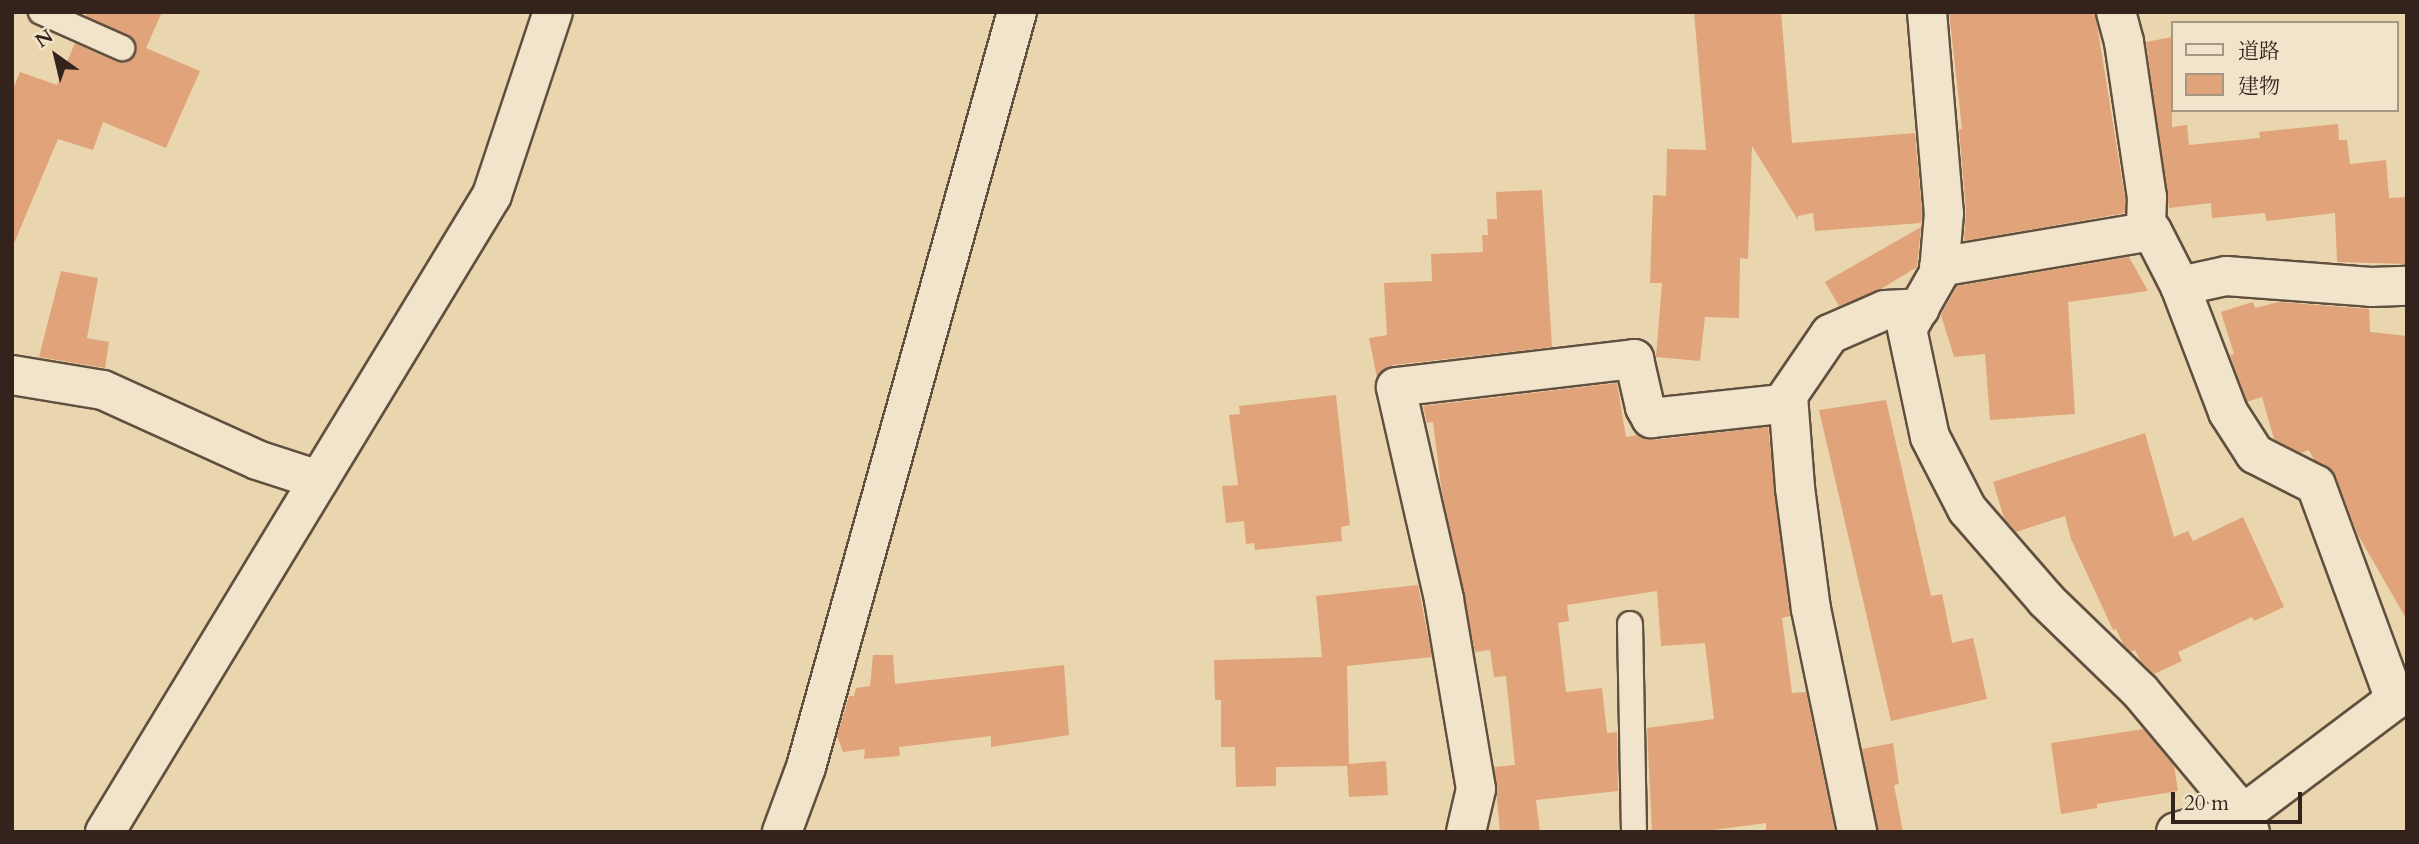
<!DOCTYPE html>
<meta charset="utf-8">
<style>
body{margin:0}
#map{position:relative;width:2419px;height:844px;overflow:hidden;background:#ead6ae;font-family:Cardo,"Noto Serif JP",serif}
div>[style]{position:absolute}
.building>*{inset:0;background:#e0a37a}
.roads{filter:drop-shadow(2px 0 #615040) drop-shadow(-2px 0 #615040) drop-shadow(0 2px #615040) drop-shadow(0 -2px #615040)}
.service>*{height:24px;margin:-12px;padding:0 12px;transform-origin:12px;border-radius:12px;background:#f1e4ca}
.minor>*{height:38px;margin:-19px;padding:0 19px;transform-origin:19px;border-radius:19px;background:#f1e4ca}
span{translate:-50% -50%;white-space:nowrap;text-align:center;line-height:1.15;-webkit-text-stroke:6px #f1e4ca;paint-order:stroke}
.frame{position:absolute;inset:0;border:14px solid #33231c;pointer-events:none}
.legend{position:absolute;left:2171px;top:21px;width:228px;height:91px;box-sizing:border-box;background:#f1e4ca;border:2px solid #a59784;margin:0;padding:9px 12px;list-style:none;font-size:21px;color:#33231c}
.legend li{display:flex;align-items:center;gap:14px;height:35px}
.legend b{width:35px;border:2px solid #a59784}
.north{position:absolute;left:21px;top:21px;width:70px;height:70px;-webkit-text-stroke:5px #f1e4ca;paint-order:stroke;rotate:326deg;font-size:19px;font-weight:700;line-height:28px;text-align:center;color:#33231c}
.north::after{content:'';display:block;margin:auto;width:24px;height:32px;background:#33231c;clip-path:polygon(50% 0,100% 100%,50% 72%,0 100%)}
.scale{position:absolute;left:2171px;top:792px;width:131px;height:32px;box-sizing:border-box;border:4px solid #33231c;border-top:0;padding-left:9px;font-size:21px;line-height:24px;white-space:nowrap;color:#33231c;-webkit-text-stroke:5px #f1e4ca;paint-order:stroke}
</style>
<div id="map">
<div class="building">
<div style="clip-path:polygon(87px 12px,162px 12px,146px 48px,200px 71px,166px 148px,103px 122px,93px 150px,58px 139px,12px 248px,12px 91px,20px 72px,57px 85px,75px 43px,117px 62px,130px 60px,136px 53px,134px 39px,86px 16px)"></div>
<div style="clip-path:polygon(1694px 12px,1781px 12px,1792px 143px,1915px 133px,1922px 213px,1921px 223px,1815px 231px,1813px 213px,1798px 216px,1798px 220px,1752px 146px,1748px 259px,1740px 258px,1739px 318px,1705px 317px,1700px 361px,1656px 357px,1662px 283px,1650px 283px,1653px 195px,1666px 196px,1667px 149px,1706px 150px)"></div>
<div style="clip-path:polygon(1949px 12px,2095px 12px,2125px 198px,2125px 213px,1964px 241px,1966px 211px,1959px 129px,1962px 129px)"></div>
<div style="clip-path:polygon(2172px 37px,2172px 127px,2187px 125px,2189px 145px,2260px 138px,2259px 132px,2338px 124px,2339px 140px,2347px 140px,2350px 164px,2386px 160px,2389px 198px,2407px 197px,2407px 264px,2337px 262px,2335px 213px,2266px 221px,2265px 213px,2212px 218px,2211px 203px,2169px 208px,2146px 42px)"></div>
<div style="clip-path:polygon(1542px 190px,1552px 347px,1393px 365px,1383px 370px,1377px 377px,1369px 338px,1387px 335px,1384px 283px,1432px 281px,1431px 254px,1483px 252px,1482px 235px,1488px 235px,1487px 219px,1497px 219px,1496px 192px)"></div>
<div style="clip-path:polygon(1921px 227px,1917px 267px,1881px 289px,1839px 306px,1825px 282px)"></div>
<div style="clip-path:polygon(2129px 257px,2148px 291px,2068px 302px,2075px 414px,1990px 420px,1985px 354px,1954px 357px,1941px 315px,1957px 286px)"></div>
<div style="clip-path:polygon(61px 271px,98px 278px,87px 338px,109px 342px,105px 368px,39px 357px)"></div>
<div style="clip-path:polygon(2253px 302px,2255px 308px,2278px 302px,2369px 309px,2370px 332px,2407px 336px,2407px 620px,2358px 535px,2336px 477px,2327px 466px,2314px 460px,2309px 450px,2301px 453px,2274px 439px,2262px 397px,2247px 402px,2230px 355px,2234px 354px,2221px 312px)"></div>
<div style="clip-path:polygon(1617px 383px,1626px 437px,1638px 435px,1653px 440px,1768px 427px,1790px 616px,1782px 618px,1792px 693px,1806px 692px,1835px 832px,1766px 832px,1766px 823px,1698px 832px,1652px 832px,1647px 728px,1714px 719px,1705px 643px,1661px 646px,1657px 591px,1567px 605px,1569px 621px,1558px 623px,1566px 692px,1602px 688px,1607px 733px,1617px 732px,1618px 791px,1536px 800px,1540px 832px,1500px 832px,1494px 767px,1515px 765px,1506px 676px,1494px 677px,1490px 650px,1475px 652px,1441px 486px,1433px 422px,1427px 423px,1423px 406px)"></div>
<div style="clip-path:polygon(1336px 395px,1350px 525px,1341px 527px,1342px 541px,1255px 550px,1254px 543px,1246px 544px,1244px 521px,1226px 523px,1222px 486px,1238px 485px,1229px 415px,1240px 414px,1239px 406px)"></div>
<div style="clip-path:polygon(1886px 400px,1931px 596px,1942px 594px,1952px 643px,1973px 638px,1987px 699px,1891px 721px,1819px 410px)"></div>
<div style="clip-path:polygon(2145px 433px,2174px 537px,2188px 531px,2193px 541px,2243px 517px,2284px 607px,2254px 621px,2252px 617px,2178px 652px,2182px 661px,2154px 674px,2140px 660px,2135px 650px,2131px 652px,2123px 644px,2116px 629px,2113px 630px,2071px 539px,2065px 516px,2016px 532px,2004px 518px,1993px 482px)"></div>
<div style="clip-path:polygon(1418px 585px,1432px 657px,1347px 666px,1349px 764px,1386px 761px,1388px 795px,1349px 797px,1347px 766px,1276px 767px,1276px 786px,1236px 787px,1235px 747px,1221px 747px,1221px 700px,1215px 700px,1214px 660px,1322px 657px,1316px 596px)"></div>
<div style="clip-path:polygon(873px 655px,893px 655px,895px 684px,1064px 665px,1069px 735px,991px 747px,991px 736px,899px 747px,900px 756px,864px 759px,865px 749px,843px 752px,837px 736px,849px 696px,854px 696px,856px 688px,870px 686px)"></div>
<div style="clip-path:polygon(2144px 729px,2174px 766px,2178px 791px,2097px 804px,2097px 808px,2061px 814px,2051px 743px)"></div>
<div style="clip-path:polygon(1893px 743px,1899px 784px,1894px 785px,1903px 832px,1878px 832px,1862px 749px)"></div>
</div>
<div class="roads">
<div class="service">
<div style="left:41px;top:12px;width:89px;rotate:24deg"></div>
<div style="left:1630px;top:624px;width:208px;rotate:88.9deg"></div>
</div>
<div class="minor">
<div style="left:1927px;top:12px;width:202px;rotate:85.2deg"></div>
<div style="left:1944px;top:213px;width:60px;rotate:94.8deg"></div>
<div style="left:1939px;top:273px;width:64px;rotate:119.7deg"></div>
<div style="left:1907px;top:329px;width:110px;rotate:78deg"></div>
<div style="left:1930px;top:437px;width:81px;rotate:62.8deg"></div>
<div style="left:1967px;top:509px;width:121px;rotate:49deg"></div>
<div style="left:2046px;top:600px;width:131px;rotate:44.1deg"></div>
<div style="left:2140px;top:691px;width:160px;rotate:50.1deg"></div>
<div style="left:2243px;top:814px;width:19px;rotate:69deg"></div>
<div style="left:2116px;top:12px;width:31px;rotate:75deg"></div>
<div style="left:2124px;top:42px;width:157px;rotate:81.6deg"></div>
<div style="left:2147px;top:197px;width:35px;rotate:92deg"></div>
<div style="left:1939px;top:267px;width:216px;rotate:-9.6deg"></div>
<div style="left:2152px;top:231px;width:62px;rotate:63deg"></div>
<div style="left:2180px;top:286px;width:47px;rotate:-12.3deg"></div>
<div style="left:2226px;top:276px;width:145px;rotate:4.3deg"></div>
<div style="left:2371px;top:287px;width:36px;rotate:-2deg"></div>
<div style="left:2180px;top:286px;width:135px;rotate:69.1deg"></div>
<div style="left:2228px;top:412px;width:50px;rotate:57.3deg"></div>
<div style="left:2255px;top:454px;width:68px;rotate:26.9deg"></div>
<div style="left:2316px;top:485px;width:229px;rotate:69.8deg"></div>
<div style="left:12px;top:375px;width:92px;rotate:9.4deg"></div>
<div style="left:103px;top:390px;width:169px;rotate:24.4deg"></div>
<div style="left:257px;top:460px;width:65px;rotate:17.9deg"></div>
<div style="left:1788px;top:396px;width:92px;rotate:85.6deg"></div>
<div style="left:1795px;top:488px;width:122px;rotate:82.5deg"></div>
<div style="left:1811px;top:609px;width:228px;rotate:78.3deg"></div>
<div style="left:105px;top:832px;width:745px;rotate:-58.72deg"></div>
<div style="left:492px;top:195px;width:193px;rotate:-71.6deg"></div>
<div style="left:782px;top:832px;width:69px;rotate:-69.7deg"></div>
<div style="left:806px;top:767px;width:784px;rotate:-74.39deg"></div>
<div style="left:1466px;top:832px;width:44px;rotate:-76.9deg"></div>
<div style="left:1476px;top:789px;width:193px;rotate:-99.6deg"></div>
<div style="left:1444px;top:599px;width:217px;rotate:-102.8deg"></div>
<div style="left:1396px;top:387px;width:240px;rotate:-6.7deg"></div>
<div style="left:1634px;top:359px;width:49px;rotate:77.1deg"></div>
<div style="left:1645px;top:407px;width:13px;rotate:61deg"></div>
<div style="left:1651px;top:418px;width:132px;rotate:-6.1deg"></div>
<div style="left:1782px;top:404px;width:85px;rotate:-55.6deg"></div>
<div style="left:1830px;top:334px;width:60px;rotate:-23.6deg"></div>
<div style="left:1885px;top:310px;width:35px;rotate:-3deg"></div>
<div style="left:2176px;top:832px;width:69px;rotate:-15deg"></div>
<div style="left:2243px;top:814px;width:205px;rotate:-36.9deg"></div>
</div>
</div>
<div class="frame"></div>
<ul class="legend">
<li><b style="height:9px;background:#f1e4ca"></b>道路</li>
<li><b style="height:19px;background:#e0a37a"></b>建物</li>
</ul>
<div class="north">N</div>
<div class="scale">20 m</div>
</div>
